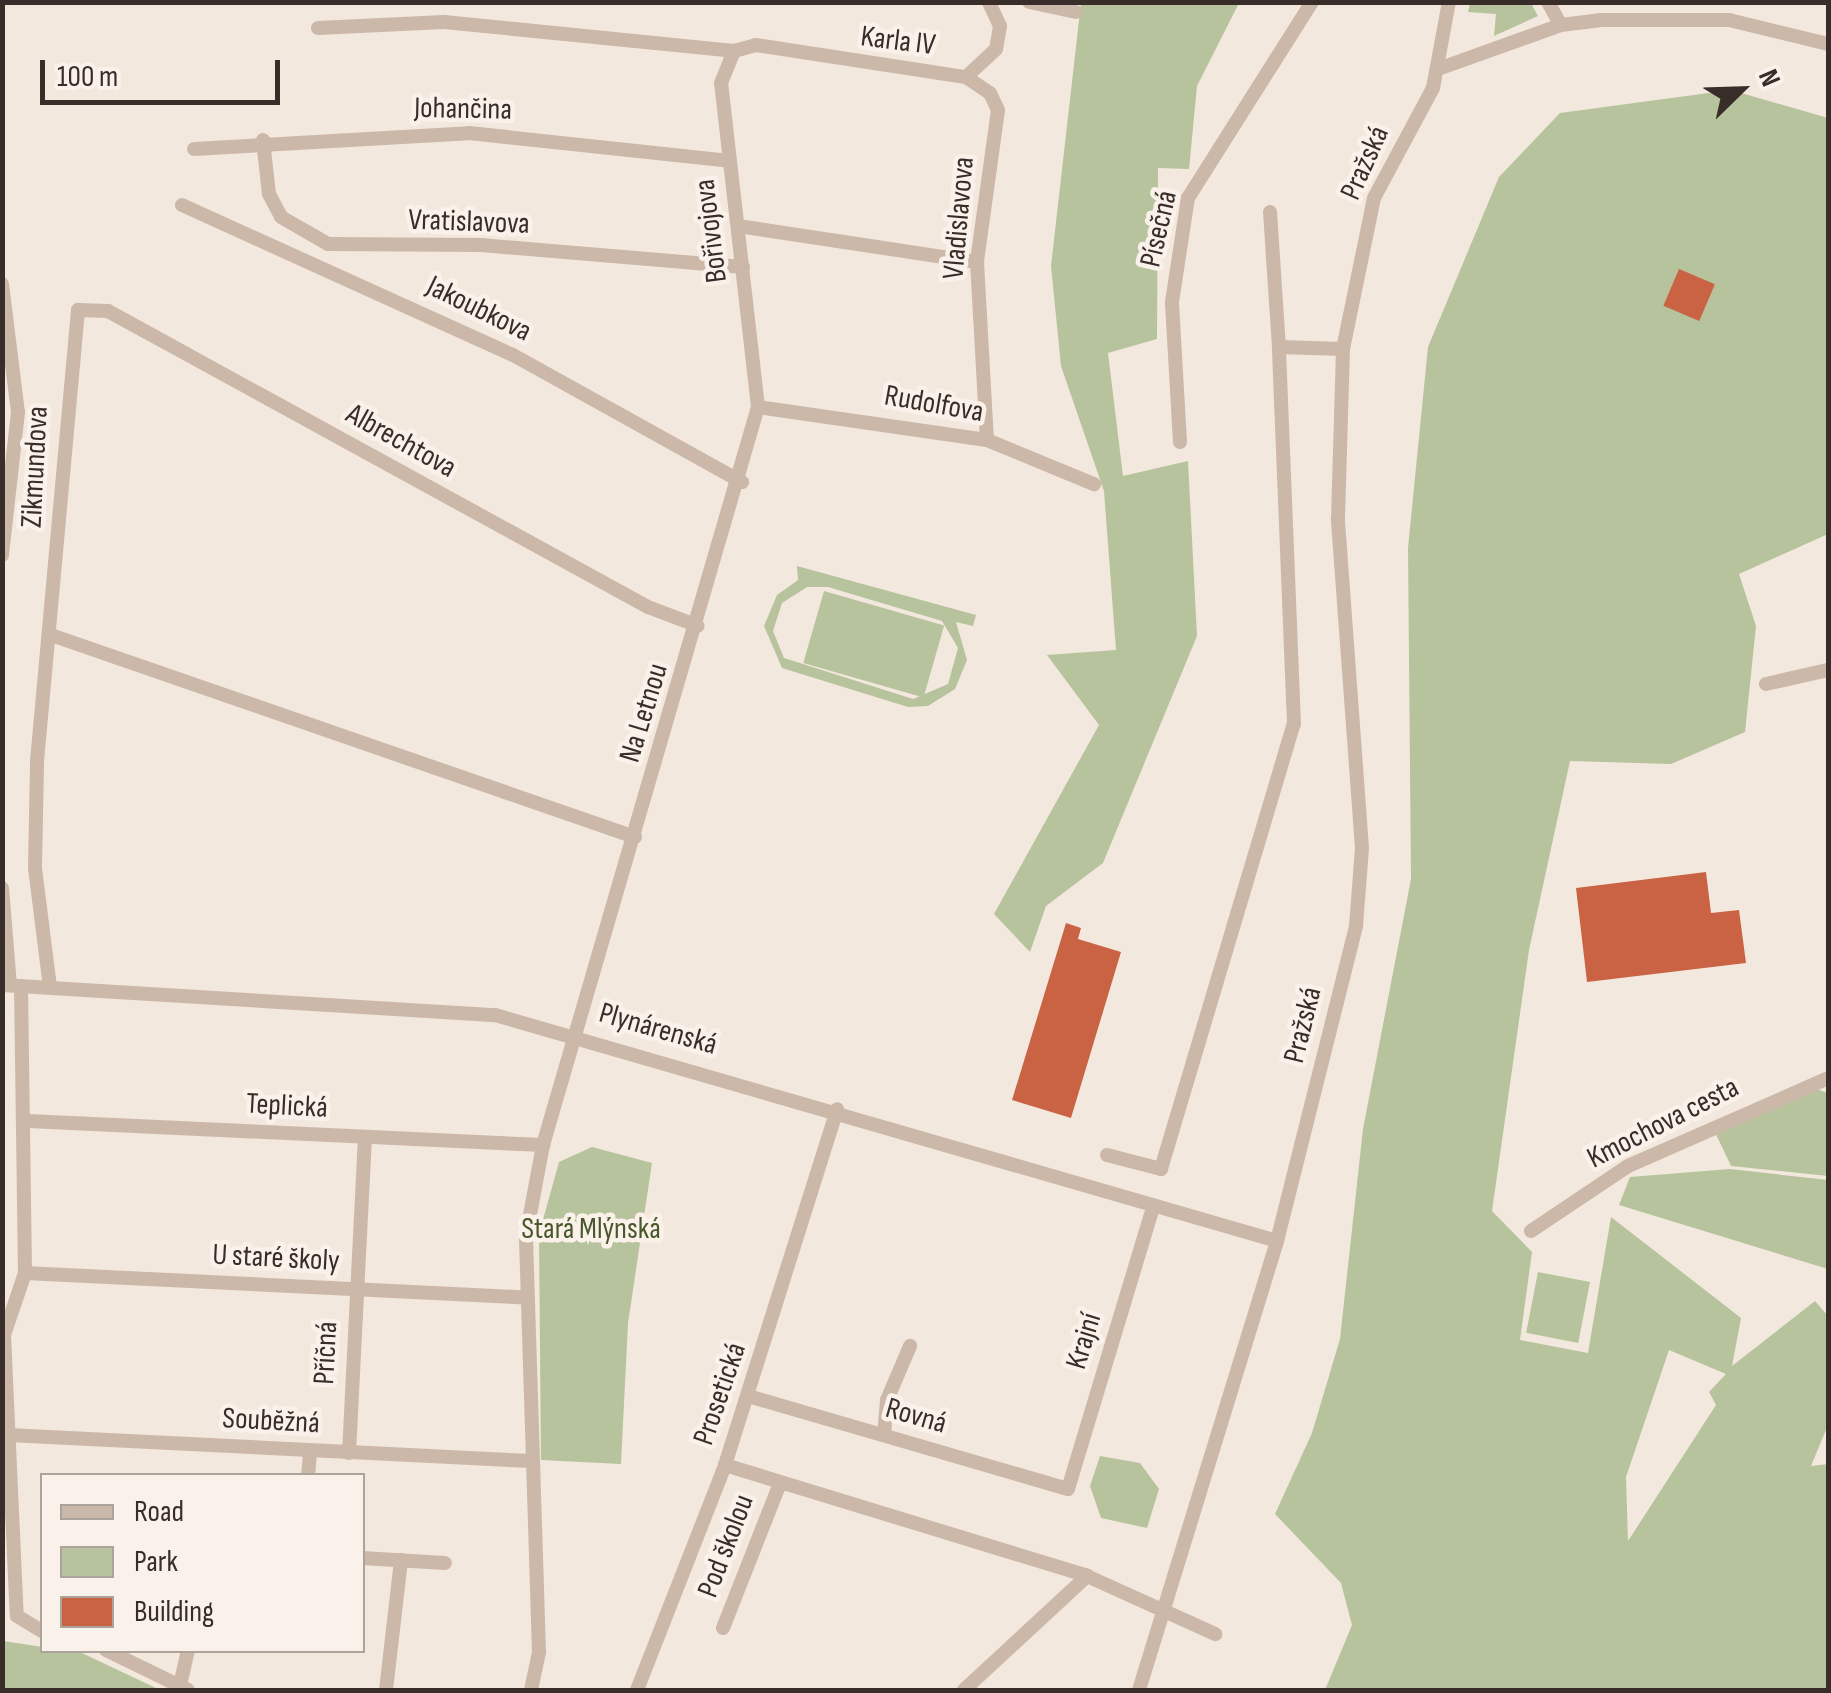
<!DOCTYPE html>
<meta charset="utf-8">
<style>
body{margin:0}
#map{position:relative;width:1831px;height:1693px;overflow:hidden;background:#f3e8dd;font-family:"Sofia Sans Condensed",sans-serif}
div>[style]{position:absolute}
.green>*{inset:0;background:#b6c39c;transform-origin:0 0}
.building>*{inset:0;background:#ca6344;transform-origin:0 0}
.street>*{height:14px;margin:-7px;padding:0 7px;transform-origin:7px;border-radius:7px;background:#ccb8a8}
span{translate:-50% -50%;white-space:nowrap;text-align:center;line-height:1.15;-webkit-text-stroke:9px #faf2ea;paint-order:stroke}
.street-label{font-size:30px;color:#382d29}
.park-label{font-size:30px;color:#48582b}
.frame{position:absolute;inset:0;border:5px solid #382d29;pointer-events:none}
.legend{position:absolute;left:40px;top:1473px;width:325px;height:180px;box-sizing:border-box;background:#faf2ea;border:2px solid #aca39d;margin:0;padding:12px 18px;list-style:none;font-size:30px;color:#382d29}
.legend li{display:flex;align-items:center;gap:20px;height:50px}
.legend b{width:50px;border:2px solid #aca39d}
.north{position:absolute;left:1691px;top:40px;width:100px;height:100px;-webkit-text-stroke:8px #faf2ea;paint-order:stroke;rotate:67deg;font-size:28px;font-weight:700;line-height:40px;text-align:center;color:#382d29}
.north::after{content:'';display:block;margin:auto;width:35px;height:45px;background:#382d29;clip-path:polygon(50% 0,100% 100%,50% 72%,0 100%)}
.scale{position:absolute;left:40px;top:60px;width:240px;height:45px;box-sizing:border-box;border:5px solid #382d29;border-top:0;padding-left:12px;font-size:30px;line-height:35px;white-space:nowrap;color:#382d29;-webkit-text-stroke:8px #faf2ea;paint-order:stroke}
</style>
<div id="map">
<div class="green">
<div style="clip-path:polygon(1081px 3px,1239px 3px,1197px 86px,1189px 169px,1158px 168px,1157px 339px,1108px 353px,1123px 476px,1188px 461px,1197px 636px,1103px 863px,1046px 906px,1030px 952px,994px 914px,1099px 725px,1047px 655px,1116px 650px,1104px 491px,1061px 366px,1051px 266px)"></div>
<div style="clip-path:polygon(1470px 3px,1531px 3px,1538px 16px,1494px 36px,1496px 14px,1468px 12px)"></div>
<div style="clip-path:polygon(evenodd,1731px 90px,1828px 118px,1828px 534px,1739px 574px,1756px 626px,1745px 732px,1671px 764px,1570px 761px,1529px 950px,1492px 1211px,1532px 1252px,1520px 1340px,1588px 1353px,1611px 1217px,1741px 1318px,1732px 1366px,1815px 1301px,1828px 1316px,1828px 1425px,1811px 1466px,1828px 1464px,1828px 1690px,1325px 1690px,1352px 1625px,1341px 1583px,1275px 1514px,1312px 1433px,1340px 1339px,1363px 1129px,1411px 879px,1408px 548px,1428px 347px,1499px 177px,1560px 113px,1731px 90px,1669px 1350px,1726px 1374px,1709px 1392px,1716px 1405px,1628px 1541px,1626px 1477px,1669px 1350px)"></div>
<div style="clip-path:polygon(evenodd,797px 566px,976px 615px,973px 626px,956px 622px,967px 660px,955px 689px,928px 706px,908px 707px,782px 668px,764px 626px,777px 595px,798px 580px,797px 566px,828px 587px,942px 621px,958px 648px,948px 684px,913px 699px,784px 658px,773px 631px,782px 603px,807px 587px,828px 587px)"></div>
<div style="left:824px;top:591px;width:125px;height:75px;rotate:16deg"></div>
<div style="clip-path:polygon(1816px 1089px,1828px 1093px,1828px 1176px,1731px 1166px,1714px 1130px)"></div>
<div style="clip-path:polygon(592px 1147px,652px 1163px,628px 1323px,621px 1464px,541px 1460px,539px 1234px,559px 1162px)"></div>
<div style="clip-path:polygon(1730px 1169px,1828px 1180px,1828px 1269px,1619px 1205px,1630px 1177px)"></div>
<div style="left:1538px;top:1272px;width:53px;height:62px;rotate:11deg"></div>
<div style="clip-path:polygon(1100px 1456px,1140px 1463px,1159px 1489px,1147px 1528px,1101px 1518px,1090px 1486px)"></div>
<div style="clip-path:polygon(3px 1641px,82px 1653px,160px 1690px,3px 1690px)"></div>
</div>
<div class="building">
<div style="left:1679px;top:269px;width:39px;height:40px;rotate:23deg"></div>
<div style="clip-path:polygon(1706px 872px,1711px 913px,1739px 910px,1746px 963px,1587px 982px,1576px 888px)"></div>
<div style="clip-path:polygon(1066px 923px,1081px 928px,1078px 939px,1121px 952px,1071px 1118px,1012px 1100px)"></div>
</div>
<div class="street">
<div style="left:1029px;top:2px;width:48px;rotate:12deg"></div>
<div style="left:1548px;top:2px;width:26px;rotate:61deg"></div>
<div style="left:318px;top:28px;width:126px;rotate:-2.7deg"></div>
<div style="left:444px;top:22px;width:291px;rotate:5.7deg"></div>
<div style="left:734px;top:51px;width:23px;rotate:-15deg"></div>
<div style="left:756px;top:45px;width:212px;rotate:8.7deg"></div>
<div style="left:966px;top:77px;width:41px;rotate:-43deg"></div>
<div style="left:996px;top:49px;width:23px;rotate:-80deg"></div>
<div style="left:1000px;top:26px;width:26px;rotate:-115deg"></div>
<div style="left:1438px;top:69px;width:131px;rotate:-19.7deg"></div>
<div style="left:1561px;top:25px;width:39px;rotate:-7deg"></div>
<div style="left:1600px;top:20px;width:129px"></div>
<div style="left:1729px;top:20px;width:102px;rotate:13.6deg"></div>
<div style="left:966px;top:77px;width:29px;rotate:34deg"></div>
<div style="left:990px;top:93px;width:19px;rotate:65deg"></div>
<div style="left:998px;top:110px;width:153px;rotate:97.9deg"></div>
<div style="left:977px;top:262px;width:178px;rotate:86.8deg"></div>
<div style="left:263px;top:140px;width:54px;rotate:83.7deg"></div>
<div style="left:269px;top:194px;width:26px;rotate:62deg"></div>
<div style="left:281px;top:217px;width:54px;rotate:29.9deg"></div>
<div style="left:328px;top:244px;width:153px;rotate:0.4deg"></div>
<div style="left:481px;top:245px;width:263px;rotate:4.8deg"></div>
<div style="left:194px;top:149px;width:275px;rotate:-3.3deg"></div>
<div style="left:469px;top:133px;width:262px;rotate:6.1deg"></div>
<div style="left:182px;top:205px;width:363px;rotate:24.4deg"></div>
<div style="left:513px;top:355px;width:262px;rotate:29deg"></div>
<div style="left:1270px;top:212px;width:135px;rotate:86.2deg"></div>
<div style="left:1279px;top:347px;width:64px;rotate:1.8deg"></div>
<div style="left:738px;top:226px;width:242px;rotate:8.6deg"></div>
<div style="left:2px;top:284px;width:129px;rotate:82.9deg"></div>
<div style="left:18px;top:412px;width:144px;rotate:96.4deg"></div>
<div style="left:758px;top:407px;width:231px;rotate:8.2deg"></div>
<div style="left:987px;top:440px;width:116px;rotate:22.4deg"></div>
<div style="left:1180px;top:442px;width:140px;rotate:-93.3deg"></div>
<div style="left:1172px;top:302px;width:105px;rotate:-81.3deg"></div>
<div style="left:1188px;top:198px;width:232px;rotate:-57.7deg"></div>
<div style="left:51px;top:635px;width:618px;rotate:19.08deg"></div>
<div style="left:1766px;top:684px;width:64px;rotate:-12.7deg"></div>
<div style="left:2px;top:888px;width:97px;rotate:85.3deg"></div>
<div style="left:2px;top:985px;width:494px;rotate:3.5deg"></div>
<div style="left:495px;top:1015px;width:814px;rotate:16.12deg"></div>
<div style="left:21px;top:986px;width:287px;rotate:89.2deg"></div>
<div style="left:25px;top:1273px;width:65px;rotate:108.7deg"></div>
<div style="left:4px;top:1335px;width:281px;rotate:87.4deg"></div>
<div style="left:17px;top:1616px;width:29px;rotate:31deg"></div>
<div style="left:50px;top:987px;width:120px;rotate:-97.2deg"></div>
<div style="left:35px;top:868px;width:107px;rotate:-88.9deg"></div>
<div style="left:37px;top:761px;width:453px;rotate:-84.8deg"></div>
<div style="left:78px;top:310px;width:30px;rotate:2deg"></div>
<div style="left:108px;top:311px;width:616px;rotate:28.73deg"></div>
<div style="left:648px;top:607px;width:53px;rotate:20.8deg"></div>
<div style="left:28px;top:1121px;width:516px;rotate:2.67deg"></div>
<div style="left:1107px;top:1155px;width:56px;rotate:14.5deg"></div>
<div style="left:1161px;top:1169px;width:464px;rotate:-73.4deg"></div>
<div style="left:1294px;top:724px;width:377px;rotate:-92.3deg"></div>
<div style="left:1531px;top:1231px;width:117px;rotate:-33.8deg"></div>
<div style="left:1628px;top:1166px;width:219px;rotate:-23.7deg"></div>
<div style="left:25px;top:1273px;width:500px;rotate:2.8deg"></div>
<div style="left:748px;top:1396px;width:333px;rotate:16.2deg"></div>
<div style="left:1068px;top:1489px;width:294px;rotate:-73.2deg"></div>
<div style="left:8px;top:1435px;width:524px;rotate:2.85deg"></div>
<div style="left:884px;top:1435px;width:35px;rotate:-85deg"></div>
<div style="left:887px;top:1400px;width:59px;rotate:-66.9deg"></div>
<div style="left:349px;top:1453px;width:316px;rotate:-87.1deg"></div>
<div style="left:725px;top:1465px;width:379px;rotate:17deg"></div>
<div style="left:308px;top:1476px;width:25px;rotate:-85deg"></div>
<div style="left:362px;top:1558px;width:83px;rotate:3.4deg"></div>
<div style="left:723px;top:1628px;width:156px;rotate:-68.5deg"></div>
<div style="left:106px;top:1650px;width:91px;rotate:26deg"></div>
<div style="left:179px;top:1690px;width:41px;rotate:-77.3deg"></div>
<div style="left:386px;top:1690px;width:131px;rotate:-83.4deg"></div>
<div style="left:531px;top:1690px;width:39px;rotate:-78deg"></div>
<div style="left:539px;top:1652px;width:416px;rotate:-91.8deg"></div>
<div style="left:526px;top:1236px;width:93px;rotate:-79.4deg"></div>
<div style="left:543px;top:1145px;width:769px;rotate:-73.76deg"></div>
<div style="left:758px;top:407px;width:326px;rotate:-96.5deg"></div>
<div style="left:721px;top:83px;width:35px;rotate:-68deg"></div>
<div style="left:637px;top:1690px;width:242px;rotate:-68.6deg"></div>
<div style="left:725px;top:1465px;width:373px;rotate:-72.5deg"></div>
<div style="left:964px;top:1690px;width:168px;rotate:-42.8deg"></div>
<div style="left:1087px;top:1576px;width:141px;rotate:24.4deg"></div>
<div style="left:1139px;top:1690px;width:470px;rotate:-72.9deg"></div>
<div style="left:1277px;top:1241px;width:325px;rotate:-75.9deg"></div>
<div style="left:1356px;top:926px;width:78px;rotate:-85.6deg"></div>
<div style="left:1362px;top:848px;width:331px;rotate:-94.2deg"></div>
<div style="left:1338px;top:518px;width:169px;rotate:-88.3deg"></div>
<div style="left:1343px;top:349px;width:154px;rotate:-78.4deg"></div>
<div style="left:1374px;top:198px;width:125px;rotate:-61.8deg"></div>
<div style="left:1433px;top:88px;width:87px;rotate:-79.5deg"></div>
</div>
<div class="street-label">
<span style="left:898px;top:41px;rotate:7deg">Karla IV</span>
<span style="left:463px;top:109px;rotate:1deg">Johančina</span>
<span style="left:1365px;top:163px;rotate:-66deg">Pražská</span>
<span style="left:959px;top:218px;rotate:-85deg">Vladislavova</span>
<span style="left:469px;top:222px;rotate:2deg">Vratislavova</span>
<span style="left:1159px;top:229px;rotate:-77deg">Písečná</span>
<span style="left:711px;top:231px;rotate:-97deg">Bořivojova</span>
<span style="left:479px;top:309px;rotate:26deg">Jakoubkova</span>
<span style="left:934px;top:404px;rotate:10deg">Rudolfova</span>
<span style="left:401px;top:441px;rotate:29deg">Albrechtova</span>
<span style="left:35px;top:467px;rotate:-87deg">Zikmundova</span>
<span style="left:644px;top:713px;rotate:-73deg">Na Letnou</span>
<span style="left:1303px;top:1025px;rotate:-76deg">Pražská</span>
<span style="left:658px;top:1029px;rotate:16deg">Plynárenská</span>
<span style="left:287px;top:1106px;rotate:3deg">Teplická</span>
<span style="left:1663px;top:1123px;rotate:-27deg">Kmochova cesta</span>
<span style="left:276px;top:1258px;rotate:3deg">U staré školy</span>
<span style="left:1084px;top:1341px;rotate:-73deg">Krajní</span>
<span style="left:326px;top:1353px;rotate:-87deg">Příčná</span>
<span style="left:720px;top:1394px;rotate:-71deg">Prosetická</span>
<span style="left:916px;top:1416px;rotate:16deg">Rovná</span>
<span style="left:271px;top:1421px;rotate:3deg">Souběžná</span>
<span style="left:726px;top:1546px;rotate:-69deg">Pod školou</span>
</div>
<div class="park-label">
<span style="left:591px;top:1229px">Stará Mlýnská</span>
</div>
<div class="frame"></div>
<ul class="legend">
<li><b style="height:12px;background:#ccb8a8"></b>Road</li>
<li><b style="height:28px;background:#b6c39c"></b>Park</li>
<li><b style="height:28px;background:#ca6344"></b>Building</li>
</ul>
<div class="north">N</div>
<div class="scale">100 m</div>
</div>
